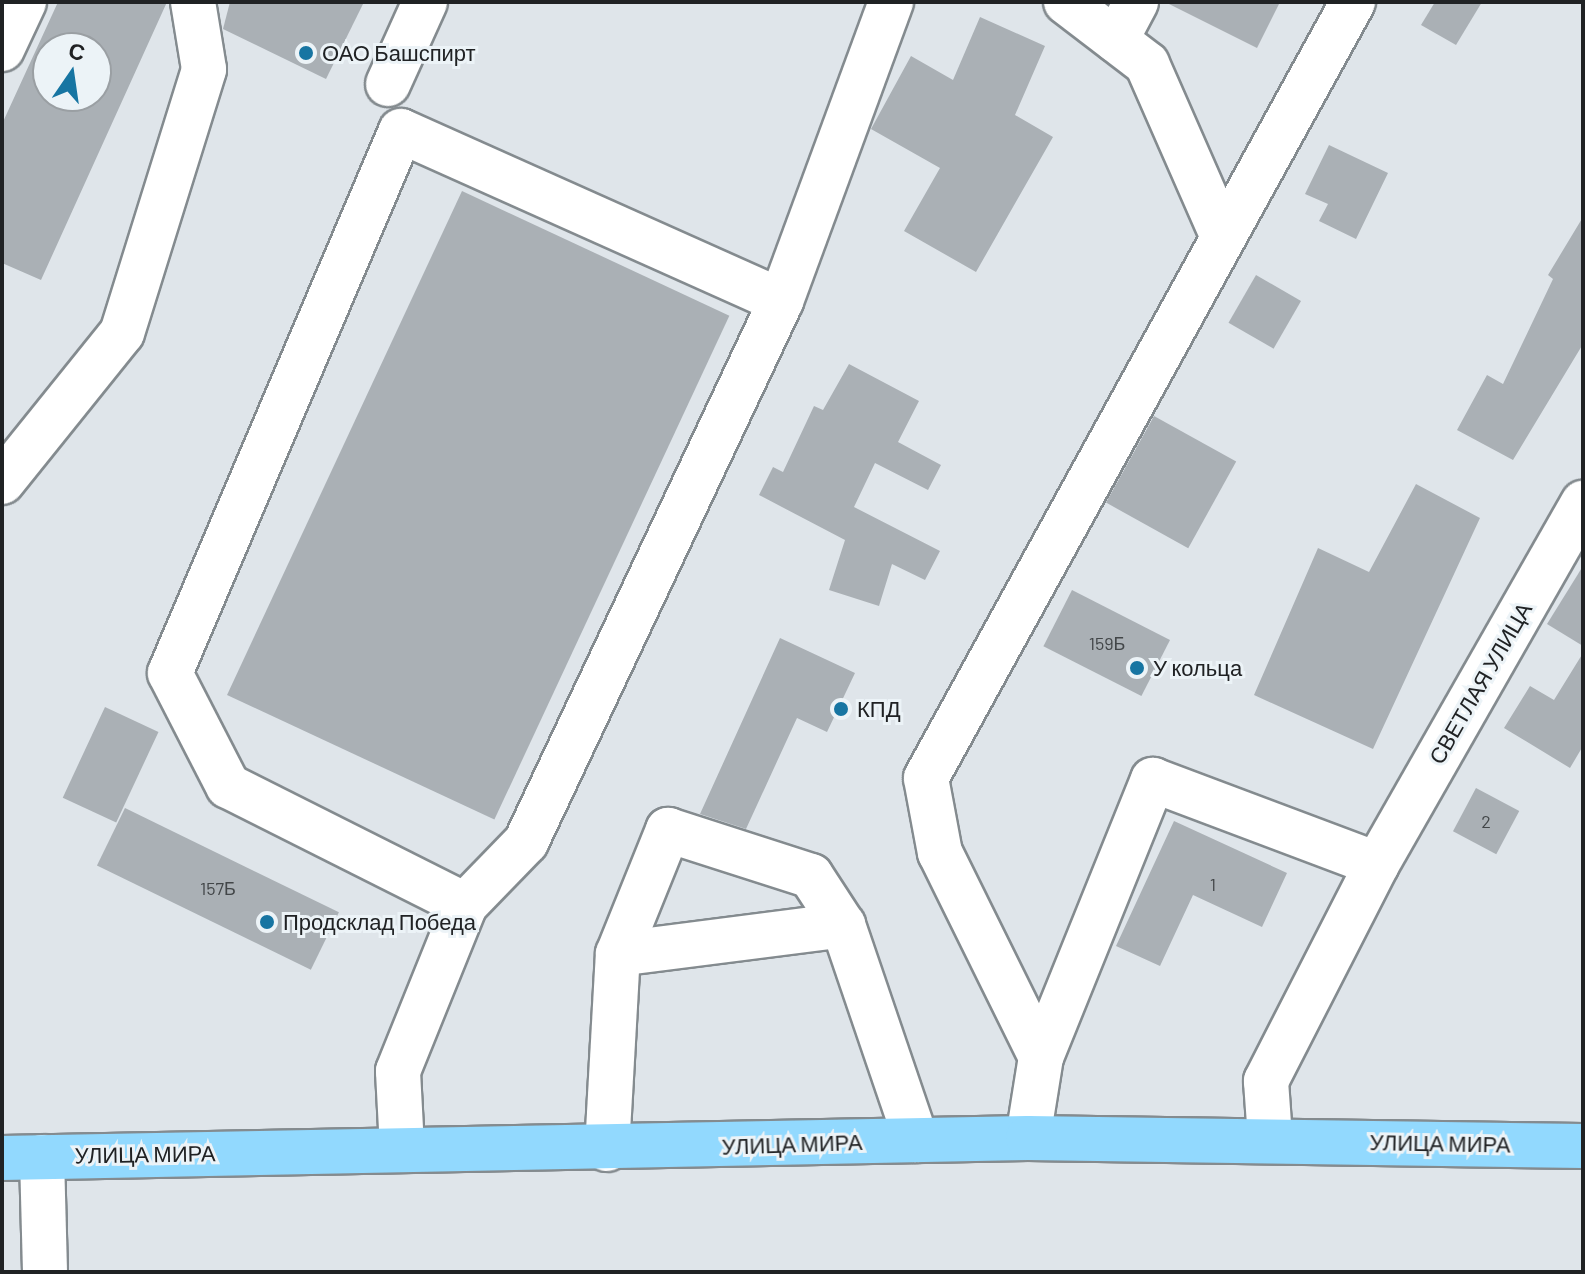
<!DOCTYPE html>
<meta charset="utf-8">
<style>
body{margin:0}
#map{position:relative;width:1585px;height:1274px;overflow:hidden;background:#dfe5ea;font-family:Barlow,sans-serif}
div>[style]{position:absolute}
.building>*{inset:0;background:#aab0b5;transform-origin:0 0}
.roads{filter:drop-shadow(2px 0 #848b8f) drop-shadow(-2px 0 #848b8f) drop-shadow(0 2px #848b8f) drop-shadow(0 -2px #848b8f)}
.minor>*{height:44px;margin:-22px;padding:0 22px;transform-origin:22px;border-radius:22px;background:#fff}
.major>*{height:44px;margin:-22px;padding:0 22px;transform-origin:22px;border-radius:22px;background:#92d9fe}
.dots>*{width:22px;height:22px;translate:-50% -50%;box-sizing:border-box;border:4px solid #ecf3f7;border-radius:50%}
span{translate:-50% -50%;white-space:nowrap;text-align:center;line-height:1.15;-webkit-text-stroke:6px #ecf3f7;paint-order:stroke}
.number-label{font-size:18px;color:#424648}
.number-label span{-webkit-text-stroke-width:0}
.poi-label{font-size:22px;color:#202224}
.left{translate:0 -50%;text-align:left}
.street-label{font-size:22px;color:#202224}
.frame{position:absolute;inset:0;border:4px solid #202224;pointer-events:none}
.north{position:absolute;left:32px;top:32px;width:80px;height:80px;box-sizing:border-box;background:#ecf3f7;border:2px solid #9a9fa3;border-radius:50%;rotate:13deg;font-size:22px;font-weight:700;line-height:32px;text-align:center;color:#202224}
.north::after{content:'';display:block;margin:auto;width:28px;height:36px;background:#1775a2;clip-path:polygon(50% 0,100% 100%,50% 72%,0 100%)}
</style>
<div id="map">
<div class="building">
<div style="clip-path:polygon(evenodd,58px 2px,167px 2px,41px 280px,2px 263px,2px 124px,58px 2px,48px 48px,96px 48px,96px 96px,48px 96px,48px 48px)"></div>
<div style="clip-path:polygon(230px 2px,364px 2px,326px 79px,223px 29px)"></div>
<div style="clip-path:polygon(1165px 2px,1280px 2px,1257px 48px)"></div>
<div style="clip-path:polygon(1435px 2px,1482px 2px,1456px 45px,1421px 25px)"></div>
<div style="clip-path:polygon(980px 17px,1045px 46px,1015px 115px,1053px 137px,976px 272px,904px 231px,940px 168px,871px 129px,911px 56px,953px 80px)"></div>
<div style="clip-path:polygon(1329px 145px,1388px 173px,1356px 239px,1319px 221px,1328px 204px,1305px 194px)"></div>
<div style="left:462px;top:191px;width:295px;height:556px;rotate:25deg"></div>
<div style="clip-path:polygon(1583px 217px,1583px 344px,1513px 460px,1457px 430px,1487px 375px,1503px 384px,1553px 279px,1548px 275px)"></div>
<div style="left:1256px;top:275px;width:52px;height:55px;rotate:30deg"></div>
<div style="clip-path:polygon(849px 364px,919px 401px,898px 442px,941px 465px,928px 490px,875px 463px,854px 507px,940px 551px,925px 580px,892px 564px,879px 606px,829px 590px,845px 540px,759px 495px,773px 467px,783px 472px,814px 406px,823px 410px)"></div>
<div style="left:1154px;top:416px;width:94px;height:99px;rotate:29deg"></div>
<div style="clip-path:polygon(1416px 484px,1480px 518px,1373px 749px,1254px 695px,1318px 548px,1369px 572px)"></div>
<div style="clip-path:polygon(1583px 566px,1583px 646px,1547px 624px)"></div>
<div style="left:1072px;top:590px;width:110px;height:63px;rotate:27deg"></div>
<div style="clip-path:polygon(780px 638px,855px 673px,827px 732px,797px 718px,746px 829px,700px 814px)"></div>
<div style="clip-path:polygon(1583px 653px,1583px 746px,1570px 768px,1504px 728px,1530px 686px,1554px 700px)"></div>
<div style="left:105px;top:707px;width:59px;height:100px;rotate:25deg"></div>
<div style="left:1476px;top:788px;width:49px;height:49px;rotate:28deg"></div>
<div style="left:125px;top:808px;width:238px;height:64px;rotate:26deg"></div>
<div style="clip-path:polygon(1174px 821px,1287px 873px,1262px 927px,1193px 895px,1160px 966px,1116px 946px)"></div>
</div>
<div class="roads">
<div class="minor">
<div style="left:1066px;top:2px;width:102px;rotate:37.4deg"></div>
<div style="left:1147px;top:64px;width:187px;rotate:66.3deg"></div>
<div style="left:1116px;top:40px;width:43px;rotate:-62.2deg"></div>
<div style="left:2px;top:49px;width:52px;rotate:-64.9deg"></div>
<div style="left:388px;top:84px;width:90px;rotate:-65.7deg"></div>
<div style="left:2px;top:482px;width:191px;rotate:-51.2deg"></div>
<div style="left:122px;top:333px;width:276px;rotate:-72.7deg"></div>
<div style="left:204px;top:69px;width:68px;rotate:-99.3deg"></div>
<div style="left:1377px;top:864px;width:416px;rotate:-60.3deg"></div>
<div style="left:465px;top:905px;width:265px;rotate:-153.3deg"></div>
<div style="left:228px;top:786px;width:127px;rotate:-117.2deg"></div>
<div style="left:170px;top:673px;width:589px;rotate:-66.92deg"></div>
<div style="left:401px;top:131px;width:416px;rotate:24.1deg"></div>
<div style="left:618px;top:954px;width:134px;rotate:-68deg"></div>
<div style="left:668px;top:830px;width:150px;rotate:17.8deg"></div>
<div style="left:811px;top:876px;width:59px;rotate:56.9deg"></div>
<div style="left:1041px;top:1057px;width:299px;rotate:-68deg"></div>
<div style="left:1153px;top:780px;width:239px;rotate:20.6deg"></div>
<div style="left:1377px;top:864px;width:244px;rotate:117.1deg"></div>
<div style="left:1266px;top:1081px;width:57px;rotate:86deg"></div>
<div style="left:1028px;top:1138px;width:82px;rotate:-80.9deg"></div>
<div style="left:1041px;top:1057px;width:228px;rotate:-116.3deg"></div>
<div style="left:940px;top:853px;width:76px;rotate:-100.6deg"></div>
<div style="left:926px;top:778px;width:886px;rotate:-61.18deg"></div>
<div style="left:402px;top:1148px;width:77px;rotate:-93deg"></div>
<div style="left:398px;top:1071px;width:179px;rotate:-68deg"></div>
<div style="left:465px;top:905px;width:88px;rotate:-45.9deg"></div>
<div style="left:526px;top:842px;width:598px;rotate:-64.76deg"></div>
<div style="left:781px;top:301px;width:319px;rotate:-69.8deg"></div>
<div style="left:607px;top:1149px;width:195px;rotate:-86.8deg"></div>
<div style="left:618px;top:954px;width:227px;rotate:-7.3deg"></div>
<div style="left:843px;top:925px;width:227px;rotate:71.2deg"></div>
<div style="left:42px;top:1157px;width:115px;rotate:88.5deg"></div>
</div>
<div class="major">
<div style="left:2px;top:1158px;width:1026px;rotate:-1.12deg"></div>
<div style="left:1028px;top:1138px;width:555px;rotate:0.83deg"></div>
</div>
</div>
<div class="dots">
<div style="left:306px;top:53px;background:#1775a2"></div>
<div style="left:1137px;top:668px;background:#1775a2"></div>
<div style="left:841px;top:709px;background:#1775a2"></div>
<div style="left:267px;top:922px;background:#1775a2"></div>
</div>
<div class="number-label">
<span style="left:1107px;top:643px">159Б</span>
<span style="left:1486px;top:821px">2</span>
<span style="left:1213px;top:884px">1</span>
<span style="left:218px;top:888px">157Б</span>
</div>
<div class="poi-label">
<span class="left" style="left:322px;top:53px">ОАО Башспирт</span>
<span class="left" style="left:1153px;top:668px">У кольца</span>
<span class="left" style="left:857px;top:709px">КПД</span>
<span class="left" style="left:283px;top:922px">Продсклад Победа</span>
</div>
<div class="street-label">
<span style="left:1480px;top:683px;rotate:-60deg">СВЕТЛАЯ УЛИЦА</span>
<span style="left:1440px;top:1143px;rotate:1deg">УЛИЦА МИРА</span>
<span style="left:792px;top:1144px;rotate:-2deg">УЛИЦА МИРА</span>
<span style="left:145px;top:1154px;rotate:-1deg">УЛИЦА МИРА</span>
</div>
<div class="frame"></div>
<div class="north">С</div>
</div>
